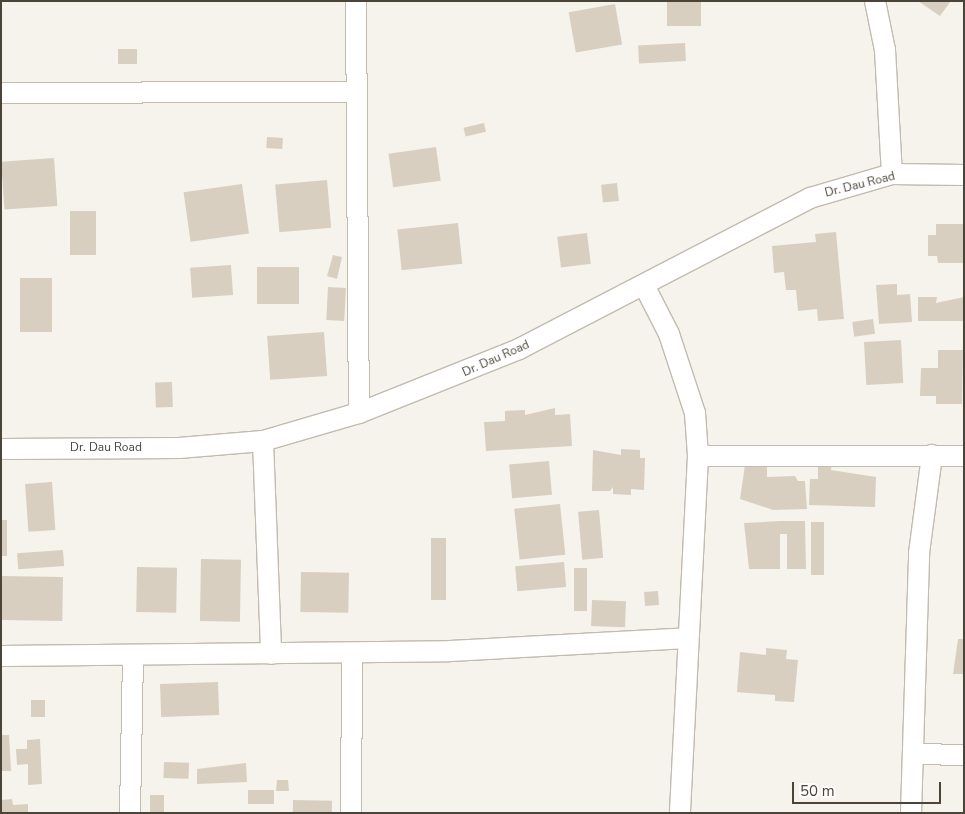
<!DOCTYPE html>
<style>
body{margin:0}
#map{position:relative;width:965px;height:814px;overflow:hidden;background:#f6f3ec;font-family:"Nunito Sans",sans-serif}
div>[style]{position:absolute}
.building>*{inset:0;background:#d8cfc1;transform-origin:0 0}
.roads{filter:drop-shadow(1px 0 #c2bbae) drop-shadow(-1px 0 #c2bbae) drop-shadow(0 1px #c2bbae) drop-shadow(0 -1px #c2bbae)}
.minor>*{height:20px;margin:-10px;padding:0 10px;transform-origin:10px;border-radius:10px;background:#fff}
span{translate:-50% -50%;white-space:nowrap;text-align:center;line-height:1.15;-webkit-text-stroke:5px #fff;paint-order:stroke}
.street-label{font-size:12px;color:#4b4439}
.frame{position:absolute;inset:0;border:2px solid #4b4439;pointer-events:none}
.scale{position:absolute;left:792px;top:782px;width:149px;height:22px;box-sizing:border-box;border:2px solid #4b4439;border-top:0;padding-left:6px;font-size:15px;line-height:18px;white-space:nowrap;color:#4b4439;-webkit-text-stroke:4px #fff;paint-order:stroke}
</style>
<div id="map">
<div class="building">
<div style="left:667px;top:1px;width:34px;height:25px"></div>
<div style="clip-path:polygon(918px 1px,951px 1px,940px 16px)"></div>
<div style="left:615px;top:4px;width:41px;height:47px;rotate:80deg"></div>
<div style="left:685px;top:43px;width:18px;height:47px;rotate:87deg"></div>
<div style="left:118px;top:49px;width:19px;height:15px"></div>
<div style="left:484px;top:123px;width:9px;height:21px;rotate:77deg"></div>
<div style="left:267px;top:137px;width:16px;height:11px;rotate:4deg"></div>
<div style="left:436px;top:147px;width:34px;height:48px;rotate:82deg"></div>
<div style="left:54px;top:158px;width:48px;height:53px;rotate:86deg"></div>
<div style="left:327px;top:180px;width:48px;height:52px;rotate:85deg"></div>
<div style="left:617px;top:183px;width:18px;height:16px;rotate:84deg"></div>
<div style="left:242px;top:184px;width:50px;height:59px;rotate:82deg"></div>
<div style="left:70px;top:211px;width:26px;height:44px"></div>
<div style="left:458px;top:223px;width:41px;height:61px;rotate:84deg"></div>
<div style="clip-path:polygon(936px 224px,964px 224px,964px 263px,938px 263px,937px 256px,928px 256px,928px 235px,936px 235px)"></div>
<div style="clip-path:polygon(836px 232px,844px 319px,818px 321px,817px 309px,798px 311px,796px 290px,786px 290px,784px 272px,774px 273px,772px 246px,816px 242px,815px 234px)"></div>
<div style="left:587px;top:233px;width:31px;height:30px;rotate:83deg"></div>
<div style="clip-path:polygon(333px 255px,342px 257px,337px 279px,327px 276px)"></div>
<div style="left:231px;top:265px;width:30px;height:41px;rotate:86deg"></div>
<div style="left:257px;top:267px;width:42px;height:37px"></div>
<div style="left:20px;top:278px;width:32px;height:54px"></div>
<div style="clip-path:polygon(897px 284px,897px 295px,910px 294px,912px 322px,879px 324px,876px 285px)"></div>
<div style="left:328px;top:287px;width:18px;height:33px;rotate:3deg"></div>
<div style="clip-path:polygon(918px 297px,937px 297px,936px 303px,964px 297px,964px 321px,918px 321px)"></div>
<div style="left:873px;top:319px;width:15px;height:21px;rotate:82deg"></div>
<div style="left:324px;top:332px;width:44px;height:57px;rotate:86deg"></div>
<div style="left:901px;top:340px;width:43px;height:37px;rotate:87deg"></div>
<div style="clip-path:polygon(938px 350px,963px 350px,962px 404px,936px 404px,936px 396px,920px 396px,921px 368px,938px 368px)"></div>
<div style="left:172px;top:382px;width:25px;height:17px;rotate:88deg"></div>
<div style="clip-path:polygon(555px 408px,555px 415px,570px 414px,572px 446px,486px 451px,484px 422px,505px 421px,505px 411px,525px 410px,525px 415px)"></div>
<div style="clip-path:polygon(621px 449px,640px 450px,640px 458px,645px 458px,644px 490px,631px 489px,631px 495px,613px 494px,613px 487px,610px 491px,592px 491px,593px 450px,621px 455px)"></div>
<div style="clip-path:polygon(818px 460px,832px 461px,831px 470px,876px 477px,875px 507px,809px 505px,810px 479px,818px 479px)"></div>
<div style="left:549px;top:461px;width:34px;height:40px;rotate:85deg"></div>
<div style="clip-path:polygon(767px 464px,767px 477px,795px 476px,798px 481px,805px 481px,807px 509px,773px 510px,740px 499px,745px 465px)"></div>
<div style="left:52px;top:482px;width:48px;height:27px;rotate:86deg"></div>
<div style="left:560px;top:504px;width:51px;height:46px;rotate:84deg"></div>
<div style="left:599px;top:510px;width:48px;height:21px;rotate:85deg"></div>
<div style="left:1px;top:520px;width:6px;height:36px"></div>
<div style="clip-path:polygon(780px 521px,805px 521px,806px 569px,787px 569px,787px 534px,780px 534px,780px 569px,749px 569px,744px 523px)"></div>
<div style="left:811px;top:522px;width:13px;height:53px"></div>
<div style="left:431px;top:538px;width:15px;height:62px"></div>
<div style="left:63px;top:550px;width:16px;height:46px;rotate:86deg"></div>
<div style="left:201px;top:559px;width:40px;height:62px;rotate:1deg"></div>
<div style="left:564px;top:562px;width:25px;height:49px;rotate:85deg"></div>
<div style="left:137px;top:567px;width:40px;height:45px;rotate:1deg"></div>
<div style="left:574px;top:568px;width:13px;height:43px"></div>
<div style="left:301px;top:572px;width:48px;height:40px;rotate:1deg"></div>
<div style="left:2px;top:576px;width:61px;height:44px;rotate:1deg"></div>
<div style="left:658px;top:591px;width:14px;height:14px;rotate:86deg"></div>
<div style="left:592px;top:600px;width:34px;height:26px;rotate:2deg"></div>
<div style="clip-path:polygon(958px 639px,964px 639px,964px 674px,953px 674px)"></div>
<div style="clip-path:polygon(766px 648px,787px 650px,786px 659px,798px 660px,794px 702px,775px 701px,775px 695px,737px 692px,740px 652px,766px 655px)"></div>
<div style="left:218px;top:682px;width:33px;height:58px;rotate:88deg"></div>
<div style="left:31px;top:700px;width:14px;height:17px"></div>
<div style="clip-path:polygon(1px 735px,9px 735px,11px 771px,1px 771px)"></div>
<div style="clip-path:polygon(40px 739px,42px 784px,28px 785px,28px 764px,17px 765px,16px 749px,27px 749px,27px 740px)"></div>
<div style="left:164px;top:762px;width:25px;height:16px;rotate:2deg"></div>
<div style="clip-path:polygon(246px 763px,247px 782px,197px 784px,197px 769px)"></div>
<div style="clip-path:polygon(277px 780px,288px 780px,289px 791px,276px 791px)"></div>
<div style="left:248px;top:790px;width:26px;height:14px"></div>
<div style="left:150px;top:795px;width:14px;height:18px"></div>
<div style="clip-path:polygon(12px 799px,13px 805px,28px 804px,28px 813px,1px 813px,1px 800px)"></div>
<div style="left:293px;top:800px;width:39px;height:13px;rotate:1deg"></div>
</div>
<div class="roads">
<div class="minor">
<div style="left:356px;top:1px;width:412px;rotate:89.6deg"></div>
<div style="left:875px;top:1px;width:50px;rotate:78.5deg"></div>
<div style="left:885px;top:50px;width:124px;rotate:86.8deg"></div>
<div style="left:1px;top:93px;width:355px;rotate:-0.2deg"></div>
<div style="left:645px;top:287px;width:53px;rotate:62.9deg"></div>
<div style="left:669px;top:334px;width:83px;rotate:71.8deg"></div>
<div style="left:695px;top:413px;width:43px;rotate:86deg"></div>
<div style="left:698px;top:456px;width:357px;rotate:92.9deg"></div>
<div style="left:263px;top:441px;width:213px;rotate:87.8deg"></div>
<div style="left:1px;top:449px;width:178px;rotate:-0.3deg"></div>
<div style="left:179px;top:448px;width:84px;rotate:-4.8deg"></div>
<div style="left:263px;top:441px;width:100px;rotate:-16.3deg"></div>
<div style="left:359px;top:413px;width:172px;rotate:-21.8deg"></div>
<div style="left:519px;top:349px;width:328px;rotate:-27.4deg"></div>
<div style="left:810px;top:198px;width:85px;rotate:-16.3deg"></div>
<div style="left:892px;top:174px;width:72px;rotate:0.8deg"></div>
<div style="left:698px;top:456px;width:266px"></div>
<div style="left:1px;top:656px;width:449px;rotate:-0.6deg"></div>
<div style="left:450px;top:651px;width:238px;rotate:-3.1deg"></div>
<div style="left:917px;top:754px;width:47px;rotate:1.2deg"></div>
<div style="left:130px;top:813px;width:157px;rotate:-88.9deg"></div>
<div style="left:351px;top:813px;width:160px;rotate:-89.6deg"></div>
<div style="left:911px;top:813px;width:260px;rotate:-88.2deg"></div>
<div style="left:919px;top:553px;width:99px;rotate:-82.4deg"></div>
</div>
</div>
<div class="street-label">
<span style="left:860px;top:185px;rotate:-14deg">Dr. Dau Road</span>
<span style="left:496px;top:359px;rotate:-24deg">Dr. Dau Road</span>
<span style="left:106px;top:448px">Dr. Dau Road</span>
</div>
<div class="frame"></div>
<div class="scale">50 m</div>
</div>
